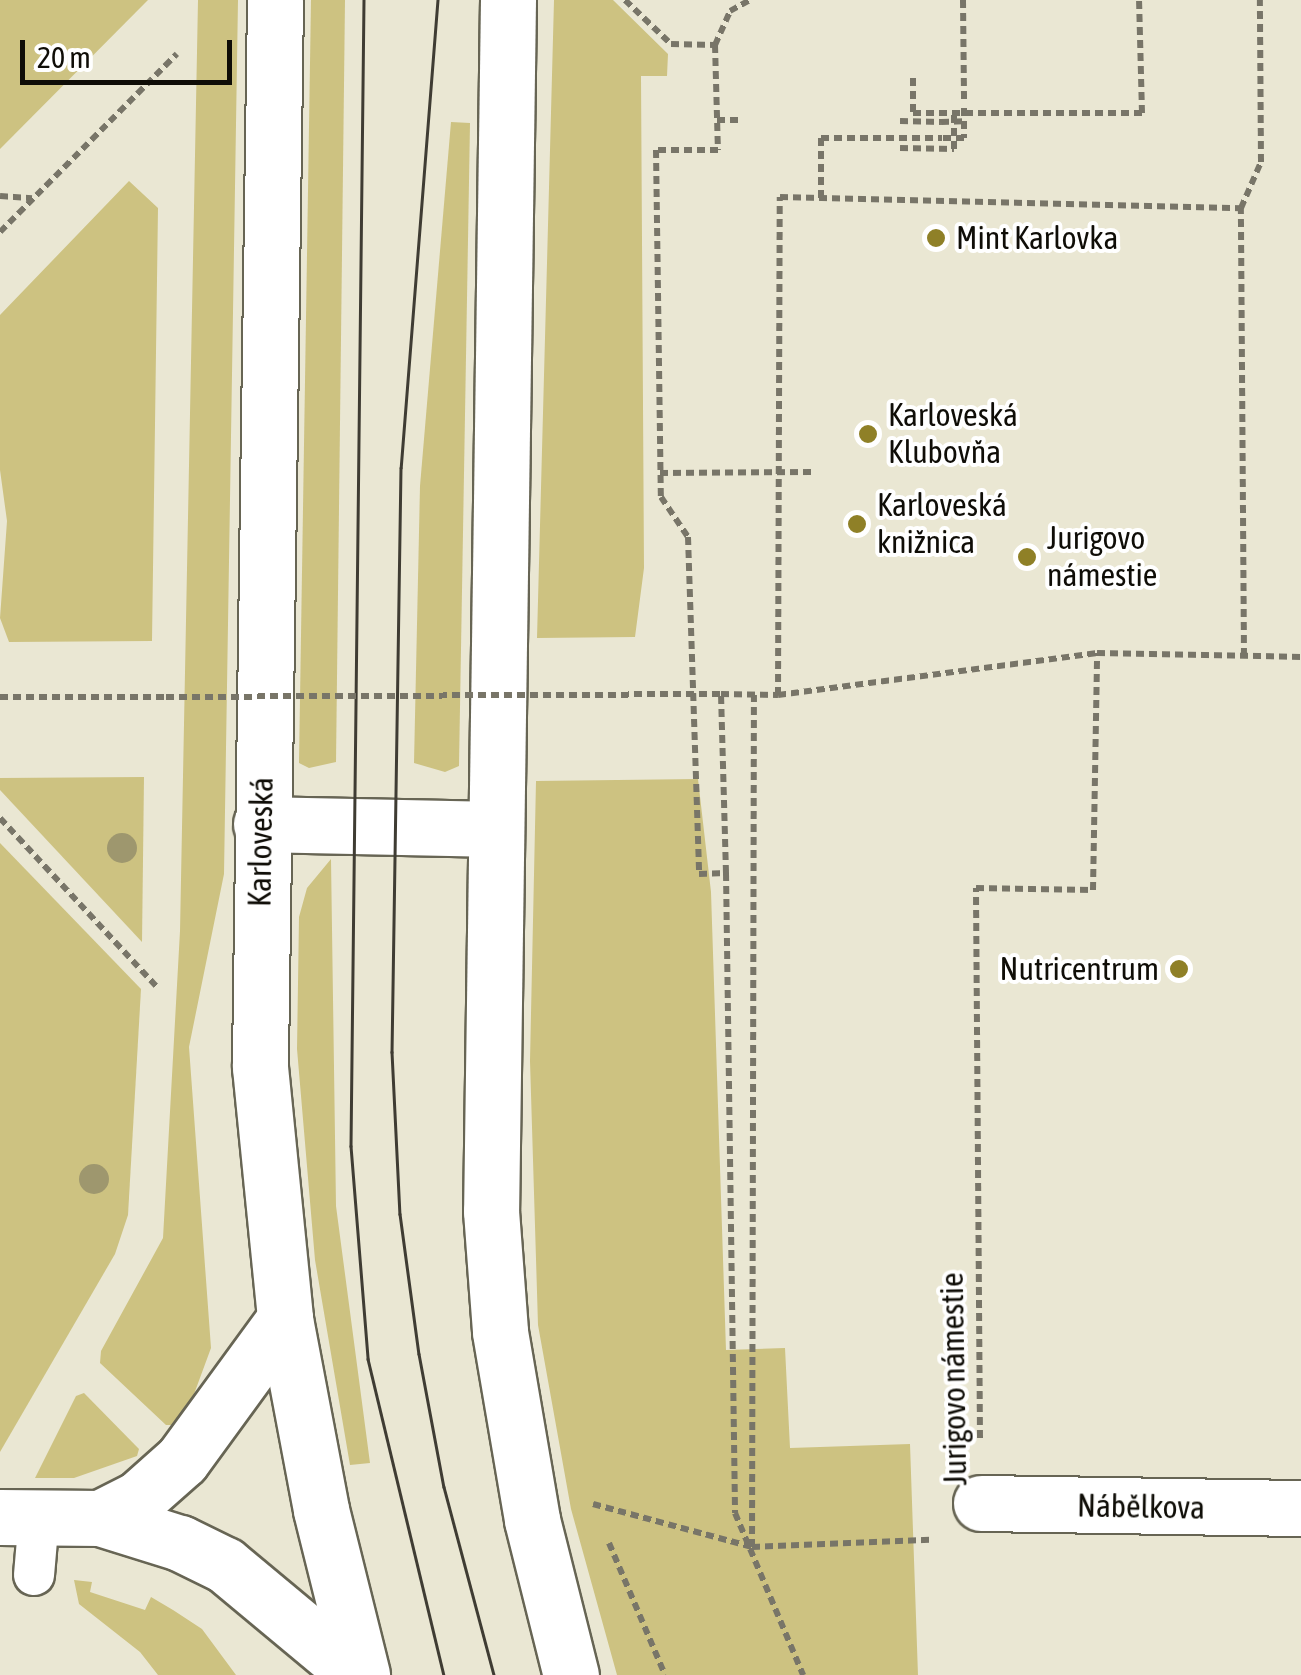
<!DOCTYPE html>
<meta charset="utf-8">
<style>
body{margin:0}
#map{position:relative;width:1301px;height:1675px;overflow:hidden;background:#eae7d3;font-family:"Asap Condensed",sans-serif}
div>[style]{position:absolute}
.green>*{inset:0;background:#cdc281}
.path>*{height:6px;margin-top:-3px;transform-origin:0;background:repeating-linear-gradient(90deg,#787568 0 8px,transparent 0 13px)}
.roads{filter:drop-shadow(2px 0 #676554) drop-shadow(-2px 0 #676554) drop-shadow(0 2px #676554) drop-shadow(0 -2px #676554)}
.service>*{height:40px;margin:-20px;padding:0 20px;transform-origin:20px;border-radius:20px;background:#fff}
.minor>*{height:55px;margin:-27.5px;padding:0 27.5px;transform-origin:27.5px;border-radius:27.5px;background:#fff}
.secondary>*{height:55px;margin:-27.5px;padding:0 27.5px;transform-origin:27.5px;border-radius:27.5px;background:#fff}
.tram>*{height:2.5px;margin:-1.25px;padding:0 1.25px;transform-origin:1.25px;border-radius:1.25px;background:#3f3c33}
.path-bridge>*{height:6px;margin-top:-3px;transform-origin:0;background:repeating-linear-gradient(90deg,#787568 0 8px,transparent 0 13px)}
.trees>*{width:30px;height:30px;margin:-15px;border-radius:50%;background:#9e976e}
.dots>*{width:28px;height:28px;translate:-50% -50%;box-sizing:border-box;border:5px solid #fff;border-radius:50%}
span{translate:-50% -50%;white-space:nowrap;text-align:center;line-height:1.15;-webkit-text-stroke:8px #fff;paint-order:stroke}
.poi-label{font-size:32px;color:#0f0d07}
.left{translate:0 -50%;text-align:left}
.right{translate:-100% -50%;text-align:right}
.street-label{font-size:32px;color:#0f0d07}
.scale{position:absolute;left:20px;top:40px;width:212px;height:45px;box-sizing:border-box;border:5px solid #0f0d07;border-top:0;padding-left:12px;font-size:30px;line-height:35px;white-space:nowrap;color:#0f0d07;-webkit-text-stroke:8px #fff;paint-order:stroke}
</style>
<div id="map">
<div class="green">
<div style="clip-path:polygon(0 0,148px 0,0 149px)"></div>
<div style="clip-path:polygon(198px 0,238px 0,224px 874px,189px 1047px,211px 1348px,190px 1405px,175px 1425px,166px 1425px,100px 1363px,101px 1351px,163px 1238px,180px 931px)"></div>
<div style="clip-path:polygon(311px 0,345px 0,336px 762px,309px 768px,299px 763px)"></div>
<div style="clip-path:polygon(554px 0,613px 0,668px 54px,667px 76px,641px 76px,644px 568px,635px 637px,537px 638px)"></div>
<div style="clip-path:polygon(451px 122px,470px 123px,459px 766px,445px 772px,414px 763px,420px 486px)"></div>
<div style="clip-path:polygon(129px 181px,158px 208px,152px 641px,9px 642px,0 618px,7px 521px,0 470px,0 315px)"></div>
<div style="clip-path:polygon(144px 777px,142px 942px,0 790px,0 778px)"></div>
<div style="clip-path:polygon(698px 779px,711px 892px,726px 1350px,785px 1348px,790px 1448px,910px 1444px,918px 1675px,617px 1675px,571px 1509px,538px 1325px,530px 1061px,536px 781px)"></div>
<div style="clip-path:polygon(0 843px,141px 989px,128px 1215px,115px 1254px,0 1452px)"></div>
<div style="clip-path:polygon(331px 859px,336px 1206px,370px 1463px,350px 1465px,315px 1260px,297px 1049px,299px 917px,307px 888px)"></div>
<div style="clip-path:polygon(84px 1393px,139px 1449px,137px 1456px,74px 1478px,35px 1478px,76px 1396px)"></div>
<div style="clip-path:polygon(74px 1580px,92px 1582px,90px 1592px,145px 1610px,151px 1597px,173px 1610px,202px 1629px,236px 1675px,158px 1675px,140px 1652px,79px 1604px)"></div>
</div>
<div class="path">
<div style="left:625px;top:0;width:64px;rotate:43.7deg"></div>
<div style="left:671px;top:44px;width:44px;rotate:1.3deg"></div>
<div style="left:715px;top:45px;width:105px;rotate:88.4deg"></div>
<div style="left:718px;top:150px;width:62px;rotate:180deg"></div>
<div style="left:656px;top:150px;width:347px;rotate:89.2deg"></div>
<div style="left:661px;top:497px;width:48px;rotate:56deg"></div>
<div style="left:688px;top:537px;width:337px;rotate:88.1deg"></div>
<div style="left:699px;top:874px;width:27px;rotate:-2deg"></div>
<div style="left:726px;top:873px;width:179px;rotate:-91.6deg"></div>
<div style="left:721px;top:694px;width:57px;rotate:1deg"></div>
<div style="left:778px;top:695px;width:322px;rotate:-7.5deg"></div>
<div style="left:1097px;top:653px;width:204px;rotate:1.1deg"></div>
<div style="left:963px;top:0;width:104px;rotate:89.4deg"></div>
<div style="left:715px;top:45px;width:37px;rotate:-66deg"></div>
<div style="left:730px;top:11px;width:23px;rotate:-29deg"></div>
<div style="left:913px;top:78px;width:35px;rotate:90deg"></div>
<div style="left:913px;top:113px;width:229px"></div>
<div style="left:1142px;top:113px;width:113px;rotate:-91.5deg"></div>
<div style="left:717px;top:120px;width:25px"></div>
<div style="left:900px;top:121px;width:41px;rotate:1.4deg"></div>
<div style="left:900px;top:148px;width:54px;rotate:1.1deg"></div>
<div style="left:954px;top:149px;width:36px;rotate:-90deg"></div>
<div style="left:0;top:196px;width:32px;rotate:4deg"></div>
<div style="left:821px;top:198px;width:60px;rotate:-90deg"></div>
<div style="left:821px;top:138px;width:121px"></div>
<div style="left:0;top:232px;width:251px;rotate:-45.2deg"></div>
<div style="left:660px;top:473px;width:153px;rotate:-0.4deg"></div>
<div style="left:1244px;top:656px;width:448px;rotate:-90.4deg"></div>
<div style="left:1241px;top:208px;width:50px;rotate:-66.5deg"></div>
<div style="left:1261px;top:162px;width:162px;rotate:-90.4deg"></div>
<div style="left:778px;top:695px;width:498px;rotate:-89.8deg"></div>
<div style="left:780px;top:197px;width:461px;rotate:1.4deg"></div>
<div style="left:0;top:697px;width:166px"></div>
<div style="left:0;top:818px;width:233px;rotate:47.1deg"></div>
<div style="left:726px;top:873px;width:640px;rotate:89.19deg"></div>
<div style="left:735px;top:1513px;width:176px;rotate:67.2deg"></div>
<div style="left:980px;top:1438px;width:550px;rotate:-90.42deg"></div>
<div style="left:976px;top:888px;width:117px;rotate:1deg"></div>
<div style="left:1093px;top:890px;width:237px;rotate:-89deg"></div>
<div style="left:593px;top:1504px;width:165px;rotate:15.1deg"></div>
<div style="left:752px;top:1547px;width:178px;rotate:-2.3deg"></div>
<div style="left:609px;top:1543px;width:143px;rotate:67deg"></div>
<div style="left:752px;top:1547px;width:852px;rotate:-89.87deg"></div>
</div>
<div class="roads">
<div class="service">
<div style="left:34px;top:1575px;width:58px;rotate:-85.1deg"></div>
</div>
<div class="minor">
<div style="left:981px;top:1503px;width:320px;rotate:0.9deg"></div>
<div style="left:0;top:1517px;width:100px;rotate:0.6deg"></div>
<div style="left:100px;top:1518px;width:84px;rotate:17.4deg"></div>
<div style="left:180px;top:1543px;width:50px;rotate:26.1deg"></div>
<div style="left:225px;top:1565px;width:172px;rotate:39.8deg"></div>
<div style="left:100px;top:1518px;width:42px;rotate:-26.6deg"></div>
<div style="left:138px;top:1499px;width:59px;rotate:-41.6deg"></div>
<div style="left:182px;top:1460px;width:175px;rotate:-53.9deg"></div>
</div>
<div class="secondary">
<div style="left:275px;top:0;width:1067px;rotate:90.81deg"></div>
<div style="left:260px;top:1067px;width:253px;rotate:84.3deg"></div>
<div style="left:285px;top:1319px;width:194px;rotate:79.3deg"></div>
<div style="left:321px;top:1510px;width:170px;rotate:76deg"></div>
<div style="left:508px;top:0;width:1211px;rotate:90.8deg"></div>
<div style="left:491px;top:1211px;width:121px;rotate:85.7deg"></div>
<div style="left:500px;top:1332px;width:191px;rotate:80.3deg"></div>
<div style="left:532px;top:1520px;width:160px;rotate:75.9deg"></div>
<div style="left:261px;top:824px;width:233px;rotate:1.2deg"></div>
</div>
</div>
<div class="tram">
<div style="left:364px;top:0;width:1146px;rotate:90.65deg"></div>
<div style="left:351px;top:1146px;width:214px;rotate:85.4deg"></div>
<div style="left:368px;top:1359px;width:325px;rotate:76.5deg"></div>
<div style="left:438px;top:0;width:469px;rotate:94.5deg"></div>
<div style="left:401px;top:468px;width:584px;rotate:90.88deg"></div>
<div style="left:392px;top:1052px;width:162px;rotate:87.2deg"></div>
<div style="left:400px;top:1214px;width:141px;rotate:82.3deg"></div>
<div style="left:419px;top:1354px;width:135px;rotate:79.4deg"></div>
<div style="left:444px;top:1487px;width:195px;rotate:75.1deg"></div>
</div>
<div class="path-bridge">
<div style="left:964px;top:116px;width:12px;rotate:-90deg"></div>
<div style="left:941px;top:122px;width:23px;rotate:-2deg"></div>
<div style="left:964px;top:121px;width:17px;rotate:90deg"></div>
<div style="left:964px;top:138px;width:22px;rotate:180deg"></div>
<div style="left:166px;top:697px;width:555px;rotate:-0.31deg"></div>
</div>
<div class="trees">
<div style="left:122px;top:848px"></div>
<div style="left:94px;top:1179px"></div>
</div>
<div class="dots">
<div style="left:936px;top:238px;background:#8f8027"></div>
<div style="left:868px;top:434px;background:#8f8027"></div>
<div style="left:857px;top:524px;background:#8f8027"></div>
<div style="left:1027px;top:557px;background:#8f8027"></div>
<div style="left:1179px;top:969px;background:#8f8027"></div>
</div>
<div class="poi-label">
<span class="left" style="left:956px;top:238px">Mint Karlovka</span>
<span class="left" style="left:888px;top:434px">Karloveská<br>Klubovňa</span>
<span class="left" style="left:877px;top:524px">Karloveská<br>knižnica</span>
<span class="left" style="left:1047px;top:557px">Jurigovo<br>námestie</span>
<span class="right" style="left:1159px;top:969px">Nutricentrum</span>
</div>
<div class="street-label">
<span style="left:261px;top:842px;rotate:-89deg">Karloveská</span>
<span style="left:954px;top:1379px;rotate:-91deg">Jurigovo námestie</span>
<span style="left:1141px;top:1507px;rotate:1deg">Nábělkova</span>
</div>
<div class="scale">20 m</div>
</div>
